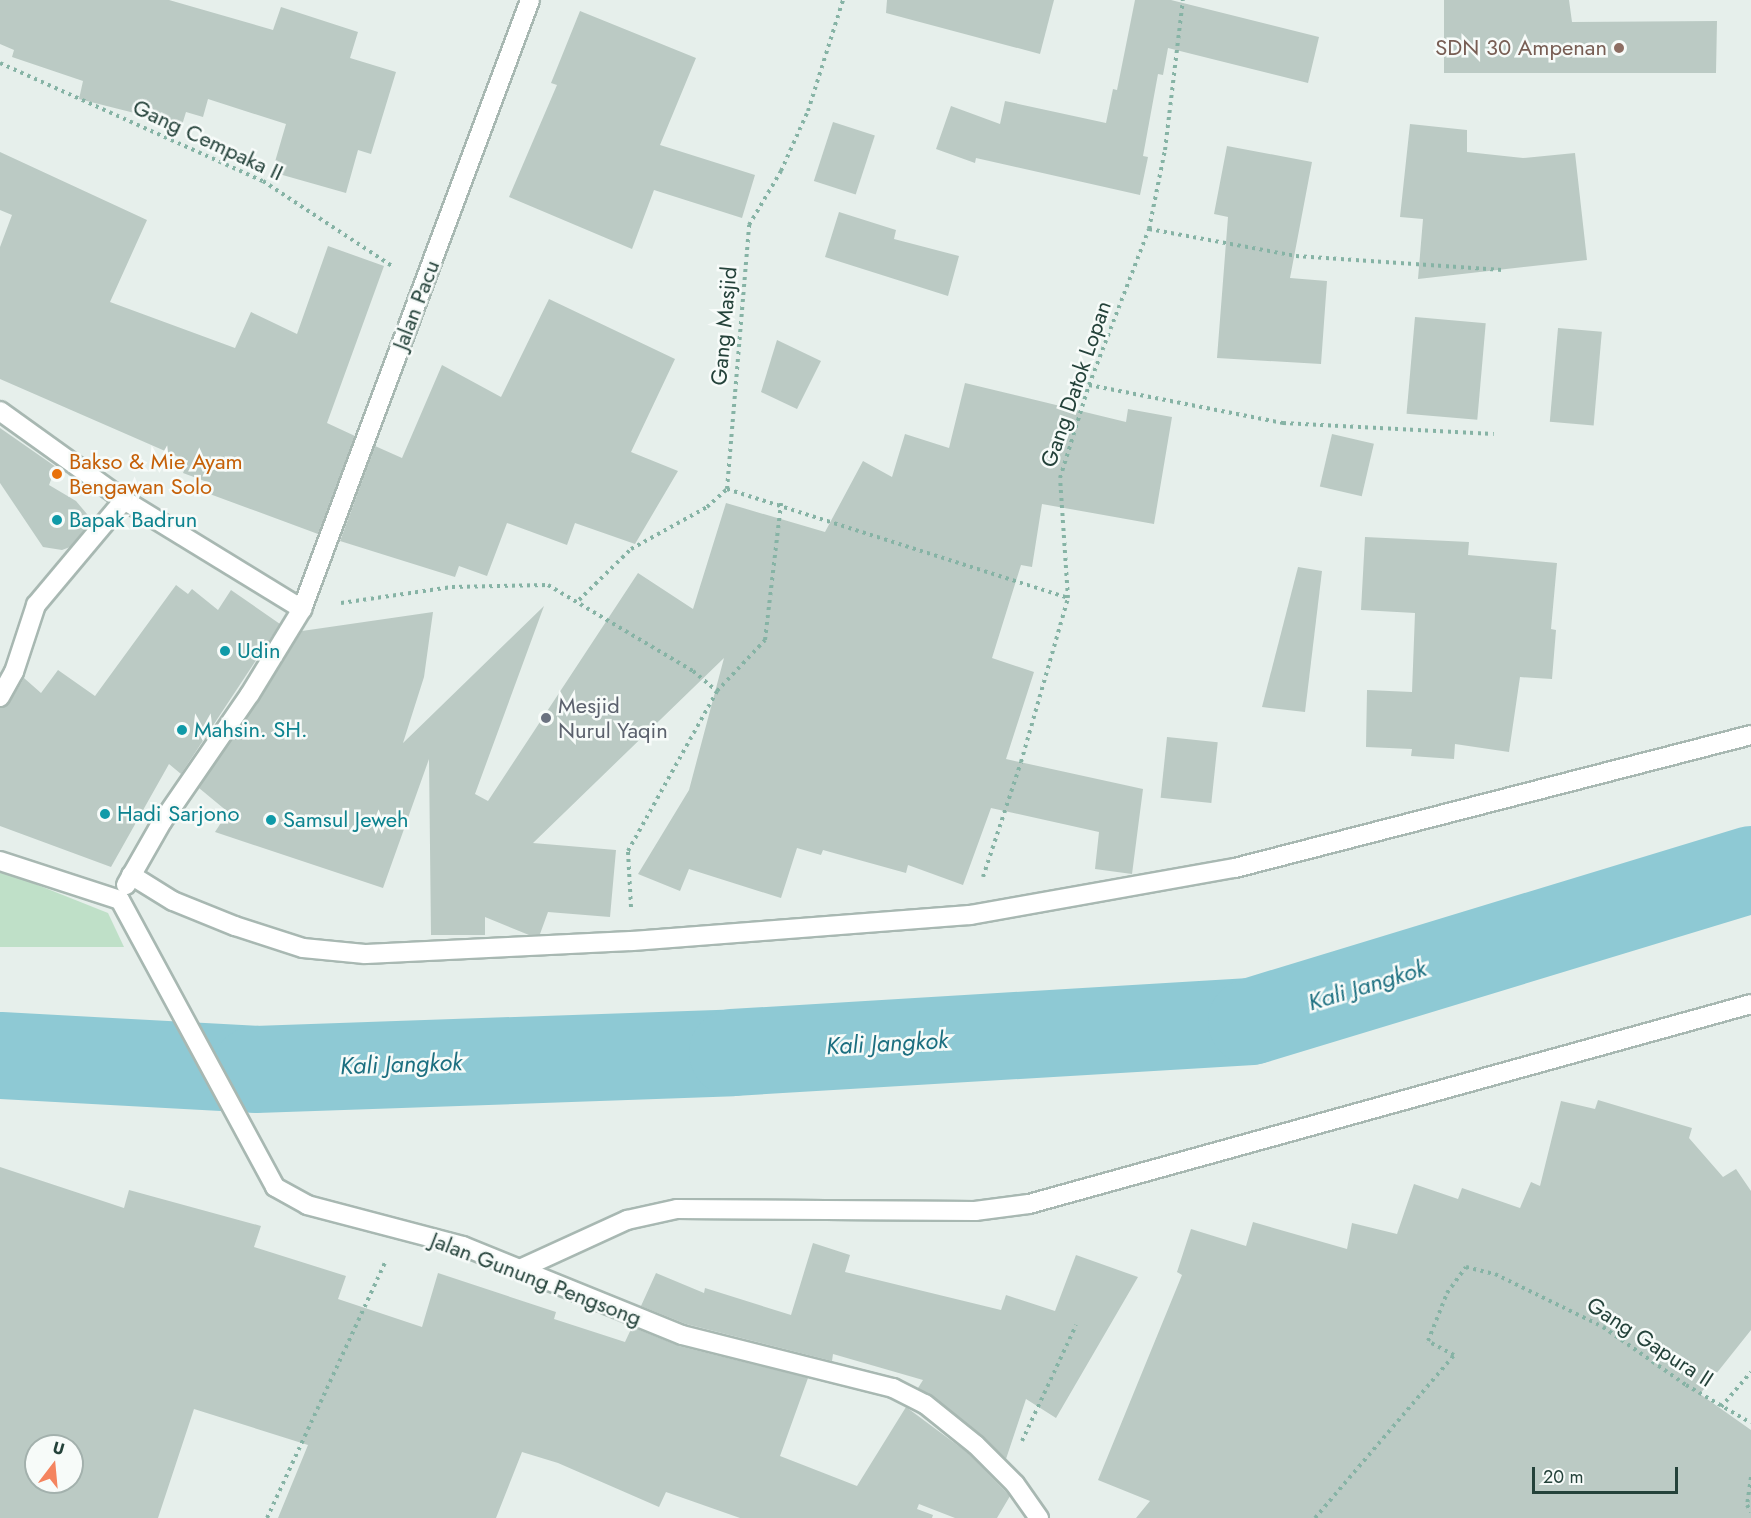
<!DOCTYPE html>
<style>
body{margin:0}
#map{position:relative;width:1751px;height:1518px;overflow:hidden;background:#e6efeb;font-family:Jost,sans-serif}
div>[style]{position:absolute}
.green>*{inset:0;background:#bfe0c8}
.river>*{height:87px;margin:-43.5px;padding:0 43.5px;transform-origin:43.5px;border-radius:43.5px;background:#8ec9d4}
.building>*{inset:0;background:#bbcac4;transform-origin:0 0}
.path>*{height:4px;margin-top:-2px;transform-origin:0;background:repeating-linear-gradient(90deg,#86b3a5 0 3px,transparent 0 7.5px)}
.roads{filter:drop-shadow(2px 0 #a8b8b2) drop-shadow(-2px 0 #a8b8b2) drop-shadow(0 2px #a8b8b2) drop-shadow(0 -2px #a8b8b2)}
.minor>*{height:18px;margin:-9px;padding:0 9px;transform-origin:9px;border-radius:9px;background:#fff}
.dots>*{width:16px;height:16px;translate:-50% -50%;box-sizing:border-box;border:3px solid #f7fbf9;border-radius:50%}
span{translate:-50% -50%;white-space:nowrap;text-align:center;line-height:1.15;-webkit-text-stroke:5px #f7fbf9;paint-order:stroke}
.education-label{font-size:22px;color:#785e54}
.right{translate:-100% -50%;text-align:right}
.street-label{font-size:22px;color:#24423a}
.food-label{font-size:22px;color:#c56008}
.left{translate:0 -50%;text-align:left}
.culture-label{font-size:22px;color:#0d838f}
.worship-label{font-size:22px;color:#5b616d}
.water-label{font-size:24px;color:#1c6f80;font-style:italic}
.north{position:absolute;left:24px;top:1434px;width:60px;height:60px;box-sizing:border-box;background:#f7fbf9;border:2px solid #a3b1ad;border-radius:50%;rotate:16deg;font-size:16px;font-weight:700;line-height:24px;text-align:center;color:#24423a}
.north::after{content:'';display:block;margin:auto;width:21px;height:27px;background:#f4845f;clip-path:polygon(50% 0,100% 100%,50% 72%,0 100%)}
.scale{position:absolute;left:1532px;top:1467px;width:146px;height:27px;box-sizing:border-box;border:3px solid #24423a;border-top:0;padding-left:8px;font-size:18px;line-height:21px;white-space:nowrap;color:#24423a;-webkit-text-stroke:4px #f7fbf9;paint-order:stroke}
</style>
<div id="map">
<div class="green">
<div style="clip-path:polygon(0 870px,108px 913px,124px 947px,0 947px)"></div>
</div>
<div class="river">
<div style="left:0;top:1055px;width:255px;rotate:3.1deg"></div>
<div style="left:255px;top:1069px;width:477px;rotate:-2deg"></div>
<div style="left:732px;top:1052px;width:520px;rotate:-3.42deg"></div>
<div style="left:1251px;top:1021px;width:523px;rotate:-16.91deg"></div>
</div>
<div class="building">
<div style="clip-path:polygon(0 0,169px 0,273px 30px,281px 7px,358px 32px,350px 58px,396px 72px,371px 154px,358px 150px,346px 193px,272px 172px,286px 124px,208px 99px,203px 117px,186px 112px,182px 125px,79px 99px,83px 81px,12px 57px,14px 50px,0 44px)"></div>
<div style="clip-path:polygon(887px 0,1054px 0,1040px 54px,886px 13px)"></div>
<div style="clip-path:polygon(1135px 0,1171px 0,1319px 37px,1308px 83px,1168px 48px,1163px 75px,1158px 74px,1143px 156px,1148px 157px,1140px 195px,976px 158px,975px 163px,936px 149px,951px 106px,1000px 124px,1005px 101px,1106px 123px,1113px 89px,1117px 90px)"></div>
<div style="clip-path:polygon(1444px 0,1569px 0,1572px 22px,1717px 21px,1716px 73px,1444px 73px)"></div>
<div style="clip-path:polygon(580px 11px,696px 58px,660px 145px,755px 175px,742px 218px,654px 190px,632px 249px,509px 197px,557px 85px,551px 83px)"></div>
<div style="left:833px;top:122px;width:44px;height:62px;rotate:18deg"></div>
<div style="clip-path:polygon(1410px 124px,1467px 130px,1467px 152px,1523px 158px,1575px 153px,1587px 260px,1418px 279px,1423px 219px,1400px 217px)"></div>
<div style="clip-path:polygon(1227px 146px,1312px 162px,1290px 278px,1327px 281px,1321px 364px,1217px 358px,1228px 217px,1214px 214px)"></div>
<div style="clip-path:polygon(0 152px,147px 220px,110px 302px,235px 348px,251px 312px,297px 334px,328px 246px,384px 266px,327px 423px,355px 436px,318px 534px,207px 493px,210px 483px,183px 473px,188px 461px,0 379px,0 247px,12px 215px,0 210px)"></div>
<div style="clip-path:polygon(839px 212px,896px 230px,894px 239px,959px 256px,948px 296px,825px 257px)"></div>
<div style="clip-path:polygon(549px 299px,675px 359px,631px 452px,678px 471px,635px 544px,575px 523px,567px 545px,507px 523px,487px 576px,459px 566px,455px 577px,340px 541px,375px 446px,402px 458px,442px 365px,501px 397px)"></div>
<div style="left:1415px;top:317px;width:71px;height:97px;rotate:5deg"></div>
<div style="left:1558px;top:328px;width:44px;height:94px;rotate:5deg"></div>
<div style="clip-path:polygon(777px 340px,821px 361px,797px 409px,761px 392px)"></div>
<div style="clip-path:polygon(965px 383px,1126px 422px,1128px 409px,1172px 417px,1154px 524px,1042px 504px,1032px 567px,1021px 565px,992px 658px,1034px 672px,1006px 759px,1143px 789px,1132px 874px,1095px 869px,1099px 832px,991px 808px,963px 885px,908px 865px,906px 873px,823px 850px,821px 855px,797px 848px,781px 898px,689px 869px,680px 891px,638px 874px,689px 790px,724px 658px,533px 843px,616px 850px,610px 917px,548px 912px,540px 934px,529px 935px,485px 917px,485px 935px,431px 935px,429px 759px,383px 888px,215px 832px,228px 812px,199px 788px,302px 631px,433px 612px,424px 677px,403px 743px,544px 606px,475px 794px,488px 801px,638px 573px,693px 609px,726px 503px,825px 532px,863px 461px,892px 477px,905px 434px,949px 448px)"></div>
<div style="clip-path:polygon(0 428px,56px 467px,49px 485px,76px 501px,92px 520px,70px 547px,62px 550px,43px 547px,0 483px)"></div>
<div style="left:1332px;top:434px;width:43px;height:54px;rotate:13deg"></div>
<div style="clip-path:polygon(1365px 537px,1469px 542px,1468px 555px,1557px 563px,1551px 629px,1556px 630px,1552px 679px,1520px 677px,1509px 752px,1455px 744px,1454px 759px,1411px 756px,1412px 749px,1366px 747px,1367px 690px,1412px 692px,1415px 613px,1361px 610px)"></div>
<div style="clip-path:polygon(1298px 567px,1322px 571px,1305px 712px,1262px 707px)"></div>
<div style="clip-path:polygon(176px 585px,188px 594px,192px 589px,218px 610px,231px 590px,280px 624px,181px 774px,169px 764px,111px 867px,0 826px,0 708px,9px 703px,24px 678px,41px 693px,58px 670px,95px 696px)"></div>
<div style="left:1167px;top:737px;width:51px;height:61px;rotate:6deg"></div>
<div style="clip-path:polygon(1598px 1100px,1692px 1128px,1689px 1138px,1723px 1177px,1736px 1169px,1751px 1191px,1751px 1330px,1700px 1394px,1751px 1430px,1751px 1518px,1136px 1518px,1150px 1501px,1098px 1480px,1182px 1275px,1177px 1272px,1191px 1229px,1246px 1246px,1253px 1222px,1347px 1249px,1352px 1223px,1397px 1234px,1414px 1184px,1458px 1199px,1462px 1188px,1520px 1208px,1531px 1182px,1540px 1186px,1561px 1101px,1595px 1109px)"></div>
<div style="clip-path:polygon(evenodd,0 1167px,124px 1208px,129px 1190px,261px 1226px,254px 1247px,346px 1276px,338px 1299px,422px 1327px,438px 1273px,556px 1312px,554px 1319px,625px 1342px,632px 1327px,679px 1346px,808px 1378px,780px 1456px,857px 1486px,906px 1407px,968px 1453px,1010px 1496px,997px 1518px,955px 1518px,919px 1504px,917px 1509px,933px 1515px,932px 1518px,740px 1518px,666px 1492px,659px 1507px,558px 1463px,522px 1452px,496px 1518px,278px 1518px,308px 1445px,194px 1409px,158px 1518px,0 1518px,0 1167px,36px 1446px,72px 1446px,72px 1482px,36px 1482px,36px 1446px)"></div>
<div style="clip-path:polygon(813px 1243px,850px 1255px,845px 1272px,1001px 1310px,1006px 1295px,1055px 1311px,1076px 1255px,1138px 1277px,1056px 1418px,1026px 1399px,1006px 1459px,983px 1436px,918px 1388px,923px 1380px,833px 1354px,832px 1361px,686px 1324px,641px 1306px,656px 1273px,704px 1293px,705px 1288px,791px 1315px)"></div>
</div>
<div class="path">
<div style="left:0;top:63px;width:288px;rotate:24.2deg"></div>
<div style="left:263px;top:181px;width:154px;rotate:33.4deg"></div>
<div style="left:1149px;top:229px;width:149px;rotate:10.4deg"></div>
<div style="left:1296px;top:256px;width:207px;rotate:3.9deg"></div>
<div style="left:1089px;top:385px;width:198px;rotate:11.1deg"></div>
<div style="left:1283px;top:423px;width:211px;rotate:3deg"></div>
<div style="left:727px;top:489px;width:358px;rotate:17.7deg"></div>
<div style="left:579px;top:600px;width:73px;rotate:-44.4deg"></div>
<div style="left:631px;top:549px;width:87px;rotate:-28.9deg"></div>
<div style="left:707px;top:507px;width:27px;rotate:-42deg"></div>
<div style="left:727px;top:489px;width:265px;rotate:-85.2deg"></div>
<div style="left:749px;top:225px;width:63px;rotate:-59.3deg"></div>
<div style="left:781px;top:171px;width:66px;rotate:-65.8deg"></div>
<div style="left:808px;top:111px;width:116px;rotate:-72.5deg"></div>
<div style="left:341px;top:603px;width:112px;rotate:-8.2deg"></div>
<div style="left:452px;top:587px;width:96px;rotate:-1.2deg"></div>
<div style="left:548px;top:585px;width:169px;rotate:30.7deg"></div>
<div style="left:693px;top:671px;width:31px;rotate:40deg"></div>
<div style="left:983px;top:877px;width:121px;rotate:-71.7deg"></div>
<div style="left:1021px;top:762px;width:171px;rotate:-74deg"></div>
<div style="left:1068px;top:598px;width:120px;rotate:-93.8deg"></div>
<div style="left:1060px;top:478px;width:97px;rotate:-72.7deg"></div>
<div style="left:1089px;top:385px;width:167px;rotate:-69deg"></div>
<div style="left:1149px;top:229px;width:81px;rotate:-78.6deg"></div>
<div style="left:1165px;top:150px;width:151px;rotate:-83.2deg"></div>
<div style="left:631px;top:907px;width:56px;rotate:-93.1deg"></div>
<div style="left:628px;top:851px;width:183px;rotate:-60.9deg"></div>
<div style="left:717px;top:691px;width:70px;rotate:-46.7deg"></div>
<div style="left:765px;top:640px;width:138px;rotate:-83.3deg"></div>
<div style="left:1721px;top:1407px;width:46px;rotate:-49.4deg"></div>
<div style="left:1022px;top:1441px;width:128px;rotate:-65deg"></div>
<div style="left:1751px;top:1477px;width:28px;rotate:98deg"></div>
<div style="left:1747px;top:1505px;width:8px;rotate:60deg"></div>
<div style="left:267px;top:1518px;width:284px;rotate:-65.2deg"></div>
<div style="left:1315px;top:1518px;width:214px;rotate:-49.5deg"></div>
<div style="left:1454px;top:1355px;width:30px;rotate:-152deg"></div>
<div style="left:1428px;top:1341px;width:52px;rotate:-68.4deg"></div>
<div style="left:1447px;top:1293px;width:32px;rotate:-54deg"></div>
<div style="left:1466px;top:1267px;width:30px;rotate:14deg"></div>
<div style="left:1495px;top:1274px;width:120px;rotate:26.1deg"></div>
<div style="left:1603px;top:1327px;width:101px;rotate:34.9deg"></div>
<div style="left:1686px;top:1385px;width:75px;rotate:30.3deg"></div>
</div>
<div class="roads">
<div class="minor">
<div style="left:0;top:411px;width:153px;rotate:35.7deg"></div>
<div style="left:124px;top:500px;width:209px;rotate:31.5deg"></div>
<div style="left:0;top:697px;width:29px;rotate:-61deg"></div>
<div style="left:14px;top:672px;width:71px;rotate:-71.8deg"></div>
<div style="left:36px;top:605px;width:137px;rotate:-50deg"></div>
<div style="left:0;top:861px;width:126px;rotate:18deg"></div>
<div style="left:131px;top:875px;width:49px;rotate:31.8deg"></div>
<div style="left:173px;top:901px;width:67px;rotate:22deg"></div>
<div style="left:235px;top:926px;width:71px;rotate:17.9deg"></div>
<div style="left:303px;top:948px;width:62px;rotate:5.5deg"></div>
<div style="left:365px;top:954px;width:267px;rotate:-2.8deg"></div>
<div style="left:632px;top:941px;width:339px;rotate:-4.4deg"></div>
<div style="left:970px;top:915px;width:269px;rotate:-10.1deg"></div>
<div style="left:1235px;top:868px;width:533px;rotate:-14.45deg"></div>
<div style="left:126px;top:885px;width:73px;rotate:-60.3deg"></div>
<div style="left:162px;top:822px;width:155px;rotate:-55.5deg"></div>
<div style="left:250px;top:694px;width:100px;rotate:-58.5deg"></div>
<div style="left:302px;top:609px;width:650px;rotate:-69.47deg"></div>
<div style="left:120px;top:900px;width:326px;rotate:61.6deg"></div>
<div style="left:275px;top:1187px;width:37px;rotate:29deg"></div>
<div style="left:307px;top:1205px;width:161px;rotate:14.7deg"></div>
<div style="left:463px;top:1246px;width:236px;rotate:22.1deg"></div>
<div style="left:682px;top:1335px;width:218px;rotate:14.1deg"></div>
<div style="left:893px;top:1388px;width:36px;rotate:27deg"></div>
<div style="left:925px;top:1404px;width:65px;rotate:38.8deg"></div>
<div style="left:976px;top:1445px;width:55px;rotate:45deg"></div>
<div style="left:1015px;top:1484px;width:42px;rotate:54.8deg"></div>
<div style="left:520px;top:1269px;width:118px;rotate:-24.6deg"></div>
<div style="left:627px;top:1220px;width:51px;rotate:-12.4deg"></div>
<div style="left:677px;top:1209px;width:298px;rotate:0.4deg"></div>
<div style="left:975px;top:1211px;width:54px;rotate:-7.4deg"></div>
<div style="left:1029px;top:1204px;width:749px;rotate:-15.48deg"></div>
</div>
</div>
<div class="dots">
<div style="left:1619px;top:48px;background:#8d6e63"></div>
<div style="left:57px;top:474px;background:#e8710a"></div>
<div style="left:57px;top:520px;background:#0f9aa8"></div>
<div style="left:225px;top:651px;background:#0f9aa8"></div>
<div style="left:546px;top:718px;background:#6b7280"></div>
<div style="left:182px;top:730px;background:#0f9aa8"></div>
<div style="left:105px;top:814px;background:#0f9aa8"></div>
<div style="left:271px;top:820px;background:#0f9aa8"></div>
</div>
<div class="education-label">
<span class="right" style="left:1607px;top:48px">SDN 30 Ampenan</span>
</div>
<div class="street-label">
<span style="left:208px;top:140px;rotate:25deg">Gang Cempaka II</span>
<span style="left:416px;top:305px;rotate:-69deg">Jalan Pacu</span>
<span style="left:724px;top:326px;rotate:-85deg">Gang Masjid</span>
<span style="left:1076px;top:384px;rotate:-71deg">Gang Datok Lopan</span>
<span style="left:536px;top:1279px;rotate:21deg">Jalan Gunung Pengsong</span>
<span style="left:1650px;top:1342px;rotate:33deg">Gang Gapura II</span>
</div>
<div class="food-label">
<span class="left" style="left:69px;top:474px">Bakso &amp; Mie Ayam<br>Bengawan Solo</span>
</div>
<div class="culture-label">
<span class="left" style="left:69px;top:520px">Bapak Badrun</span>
<span class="left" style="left:237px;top:651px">Udin</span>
<span class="left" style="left:194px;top:730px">Mahsin. SH.</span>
<span class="left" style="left:117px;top:814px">Hadi Sarjono</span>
<span class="left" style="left:283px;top:820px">Samsul Jeweh</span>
</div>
<div class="worship-label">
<span class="left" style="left:558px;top:718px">Mesjid<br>Nurul Yaqin</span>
</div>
<div class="water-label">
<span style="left:1367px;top:985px;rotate:-17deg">Kali Jangkok</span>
<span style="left:887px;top:1043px;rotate:-3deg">Kali Jangkok</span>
<span style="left:401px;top:1064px;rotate:-2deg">Kali Jangkok</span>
</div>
<div class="north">U</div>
<div class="scale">20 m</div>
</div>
